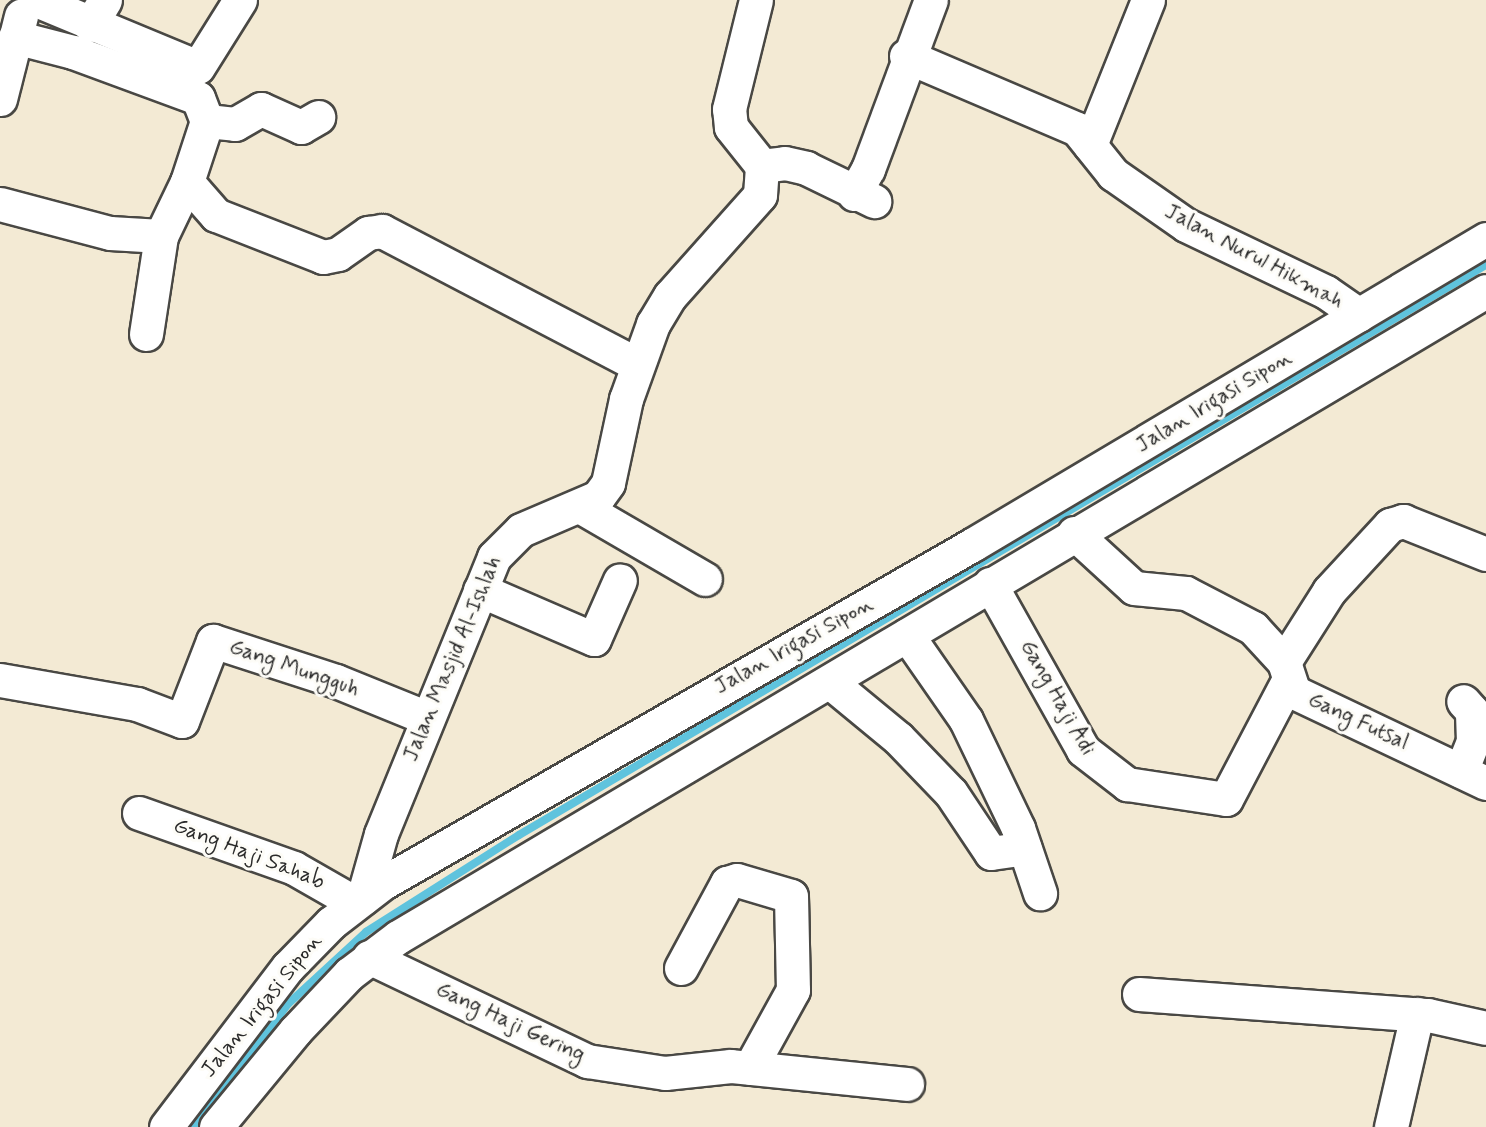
<!DOCTYPE html>
<style>
body{margin:0}
#map{position:relative;width:1486px;height:1127px;overflow:hidden;background:#f3ead4;font-family:Mynerve,sans-serif}
div>[style]{position:absolute}
.stream>*{height:8px;margin:-4px;padding:0 4px;transform-origin:4px;border-radius:4px;background:#5fc3dd}
.roads{filter:drop-shadow(2px 0 #494844) drop-shadow(-2px 0 #494844) drop-shadow(0 2px #494844) drop-shadow(0 -2px #494844)}
.minor>*{height:33px;margin:-16.5px;padding:0 16.5px;transform-origin:16.5px;border-radius:16.5px;background:#fff}
span{translate:-50% -50%;white-space:nowrap;text-align:center;line-height:1.15;-webkit-text-stroke:6px #fdfcf7;paint-order:stroke}
.street-label{font-size:22px;color:#2b2b2b}
</style>
<div id="map">
<div class="stream">
<div style="left:195px;top:1127px;width:154px;rotate:-52.9deg"></div>
<div style="left:288px;top:1004px;width:106px;rotate:-42.7deg"></div>
<div style="left:366px;top:932px;width:181px;rotate:-32.4deg"></div>
<div style="left:519px;top:835px;width:1122px;rotate:-30.52deg"></div>
</div>
<div class="roads">
<div class="minor">
<div style="left:36px;top:0;width:175px;rotate:22.5deg"></div>
<div style="left:198px;top:67px;width:79px;rotate:-57.9deg"></div>
<div style="left:90px;top:25px;width:29px;rotate:-59deg"></div>
<div style="left:15px;top:37px;width:60px;rotate:14.5deg"></div>
<div style="left:73px;top:52px;width:133px;rotate:20.2deg"></div>
<div style="left:198px;top:98px;width:25px;rotate:69deg"></div>
<div style="left:207px;top:121px;width:64px;rotate:108.2deg"></div>
<div style="left:187px;top:182px;width:44px;rotate:48.7deg"></div>
<div style="left:216px;top:215px;width:115px;rotate:21.4deg"></div>
<div style="left:323px;top:257px;width:15px;rotate:-11deg"></div>
<div style="left:338px;top:254px;width:37px;rotate:-35deg"></div>
<div style="left:368px;top:233px;width:14px;rotate:-8deg"></div>
<div style="left:382px;top:231px;width:287px;rotate:27.6deg"></div>
<div style="left:906px;top:56px;width:186px;rotate:23.1deg"></div>
<div style="left:1077px;top:129px;width:58px;rotate:51.3deg"></div>
<div style="left:1113px;top:174px;width:89px;rotate:34.9deg"></div>
<div style="left:1186px;top:225px;width:155px;rotate:25.6deg"></div>
<div style="left:1326px;top:292px;width:40px;rotate:34.9deg"></div>
<div style="left:0;top:99px;width:86px;rotate:-75.8deg"></div>
<div style="left:207px;top:121px;width:28px;rotate:6deg"></div>
<div style="left:235px;top:124px;width:30px;rotate:-30deg"></div>
<div style="left:261px;top:109px;width:44px;rotate:24.2deg"></div>
<div style="left:301px;top:127px;width:20px;rotate:-30deg"></div>
<div style="left:1090px;top:145px;width:156px;rotate:-68.2deg"></div>
<div style="left:762px;top:166px;width:23px;rotate:-7deg"></div>
<div style="left:785px;top:163px;width:22px;rotate:13deg"></div>
<div style="left:806px;top:168px;width:76px;rotate:25.9deg"></div>
<div style="left:854px;top:194px;width:29px;rotate:-61deg"></div>
<div style="left:868px;top:169px;width:180px;rotate:-69.6deg"></div>
<div style="left:0;top:204px;width:114px;rotate:14.8deg"></div>
<div style="left:110px;top:233px;width:51px;rotate:3.4deg"></div>
<div style="left:146px;top:334px;width:99px;rotate:-81.3deg"></div>
<div style="left:161px;top:236px;width:60px;rotate:-64.3deg"></div>
<div style="left:583px;top:508px;width:141px;rotate:30.2deg"></div>
<div style="left:1074px;top:533px;width:81px;rotate:42.5deg"></div>
<div style="left:1134px;top:588px;width:52px;rotate:5.5deg"></div>
<div style="left:1186px;top:593px;width:76px;rotate:27.6deg"></div>
<div style="left:1253px;top:628px;width:46px;rotate:47.6deg"></div>
<div style="left:1284px;top:662px;width:32px;rotate:72deg"></div>
<div style="left:1294px;top:692px;width:212px;rotate:25.4deg"></div>
<div style="left:990px;top:584px;width:190px;rotate:60.7deg"></div>
<div style="left:1083px;top:750px;width:56px;rotate:37.7deg"></div>
<div style="left:1127px;top:784px;width:100px;rotate:8.6deg"></div>
<div style="left:1226px;top:799px;width:133px;rotate:-62.3deg"></div>
<div style="left:480px;top:590px;width:124px;rotate:23.3deg"></div>
<div style="left:594px;top:639px;width:64px;rotate:-66.2deg"></div>
<div style="left:907px;top:635px;width:103px;rotate:55.2deg"></div>
<div style="left:966px;top:720px;width:120px;rotate:64.3deg"></div>
<div style="left:1018px;top:828px;width:69px;rotate:71.3deg"></div>
<div style="left:1284px;top:662px;width:84px;rotate:-57.6deg"></div>
<div style="left:1329px;top:591px;width:90px;rotate:-47.3deg"></div>
<div style="left:1390px;top:525px;width:14px;rotate:-17deg"></div>
<div style="left:1403px;top:521px;width:89px;rotate:21.7deg"></div>
<div style="left:0;top:680px;width:139px;rotate:9.9deg"></div>
<div style="left:137px;top:704px;width:48px;rotate:20.7deg"></div>
<div style="left:182px;top:721px;width:86px;rotate:-68.8deg"></div>
<div style="left:213px;top:641px;width:129px;rotate:18deg"></div>
<div style="left:336px;top:681px;width:98px;rotate:22.1deg"></div>
<div style="left:830px;top:682px;width:88px;rotate:39.5deg"></div>
<div style="left:898px;top:738px;width:76px;rotate:46.1deg"></div>
<div style="left:951px;top:793px;width:72px;rotate:56.3deg"></div>
<div style="left:991px;top:853px;width:34px;rotate:-8deg"></div>
<div style="left:1461px;top:771px;width:31px;rotate:-68deg"></div>
<div style="left:1473px;top:742px;width:31px;rotate:-92deg"></div>
<div style="left:1472px;top:711px;width:13px;rotate:-132deg"></div>
<div style="left:139px;top:813px;width:164px;rotate:19.5deg"></div>
<div style="left:294px;top:868px;width:70px;rotate:29.8deg"></div>
<div style="left:363px;top:898px;width:66px;rotate:-74.3deg"></div>
<div style="left:381px;top:834px;width:299px;rotate:-67.8deg"></div>
<div style="left:494px;top:557px;width:38px;rotate:-45deg"></div>
<div style="left:521px;top:530px;width:84px;rotate:-23.2deg"></div>
<div style="left:598px;top:497px;width:17px;rotate:-54deg"></div>
<div style="left:608px;top:483px;width:86px;rotate:-77.9deg"></div>
<div style="left:626px;top:399px;width:80px;rotate:-70.2deg"></div>
<div style="left:653px;top:324px;width:33px;rotate:-59deg"></div>
<div style="left:670px;top:296px;width:135px;rotate:-48.3deg"></div>
<div style="left:760px;top:195px;width:29px;rotate:-86deg"></div>
<div style="left:762px;top:166px;width:50px;rotate:-128.5deg"></div>
<div style="left:731px;top:127px;width:18px;rotate:-96deg"></div>
<div style="left:729px;top:109px;width:112px;rotate:-76.1deg"></div>
<div style="left:369px;top:957px;width:242px;rotate:25.5deg"></div>
<div style="left:587px;top:1061px;width:79px;rotate:8.7deg"></div>
<div style="left:665px;top:1073px;width:66px;rotate:-6.1deg"></div>
<div style="left:731px;top:1066px;width:177px;rotate:5.8deg"></div>
<div style="left:681px;top:968px;width:97px;rotate:-61.6deg"></div>
<div style="left:727px;top:883px;width:10px;rotate:-17deg"></div>
<div style="left:737px;top:880px;width:56px;rotate:16.5deg"></div>
<div style="left:791px;top:896px;width:94px;rotate:88.8deg"></div>
<div style="left:793px;top:990px;width:89px;rotate:118.9deg"></div>
<div style="left:1139px;top:994px;width:290px;rotate:4.2deg"></div>
<div style="left:1428px;top:1015px;width:59px;rotate:12.6deg"></div>
<div style="left:166px;top:1127px;width:201px;rotate:-52.7deg"></div>
<div style="left:288px;top:967px;width:62px;rotate:-45.7deg"></div>
<div style="left:331px;top:923px;width:66px;rotate:-37.6deg"></div>
<div style="left:383px;top:883px;width:679px;rotate:-29.85deg"></div>
<div style="left:972px;top:545px;width:598px;rotate:-30.77deg"></div>
<div style="left:216px;top:1127px;width:124px;rotate:-50.5deg"></div>
<div style="left:295px;top:1031px;width:79px;rotate:-46.5deg"></div>
<div style="left:349px;top:974px;width:61px;rotate:-37.1deg"></div>
<div style="left:398px;top:937px;width:1265px;rotate:-30.7deg"></div>
<div style="left:1391px;top:1127px;width:116px;rotate:-77deg"></div>
</div>
</div>
<div class="street-label">
<span style="left:1254px;top:257px;rotate:28deg">Jalan Nurul Hikmah</span>
<span style="left:1214px;top:402px;rotate:-31deg">Jalan Irigasi Sipon</span>
<span style="left:794px;top:646px;rotate:-29deg">Jalan Irigasi Sipon</span>
<span style="left:453px;top:659px;rotate:-67deg">Jalan Masjid Al-Ishlah</span>
<span style="left:294px;top:669px;rotate:19deg">Gang Mungguh</span>
<span style="left:1057px;top:698px;rotate:60deg">Gang Haji Adi</span>
<span style="left:1358px;top:722px;rotate:25deg">Gang Futsal</span>
<span style="left:249px;top:854px;rotate:21deg">Gang Haji Sahab</span>
<span style="left:262px;top:1006px;rotate:-51deg">Jalan Irigasi Sipon</span>
<span style="left:510px;top:1023px;rotate:25deg">Gang Haji Gering</span>
</div>
</div>
